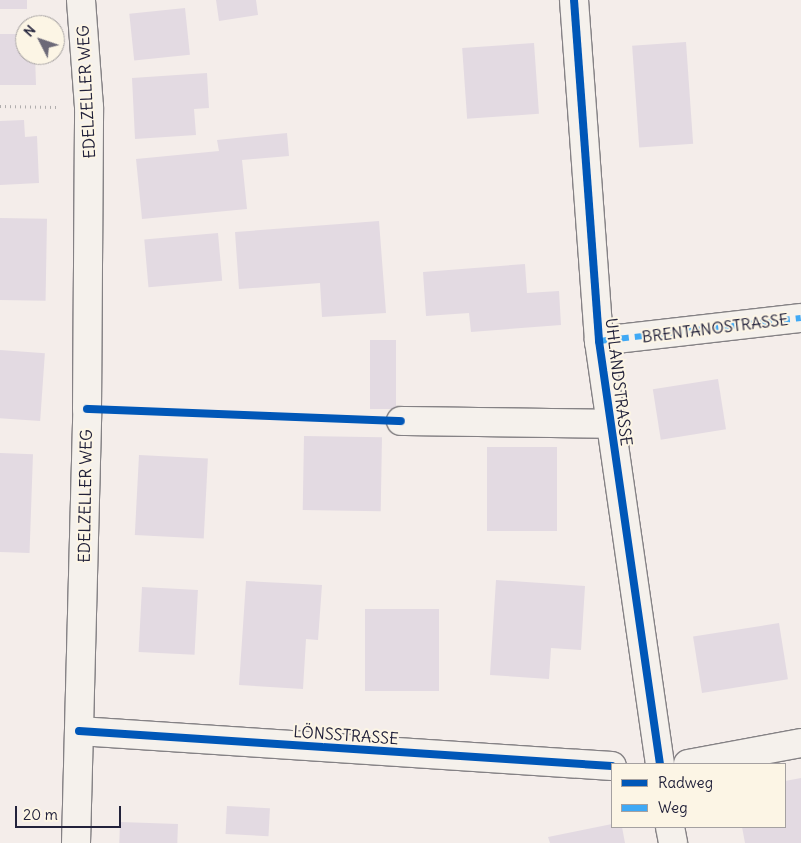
<!DOCTYPE html>
<meta charset="utf-8">
<style>
body{margin:0}
#map{position:relative;width:801px;height:843px;overflow:hidden;background:#f4edea;font-family:Delius,sans-serif}
div>[style]{position:absolute}
.building>*{inset:0;background:#e3dae2;transform-origin:0 0}
.path>*{height:3px;margin-top:-1.5px;transform-origin:0;background:repeating-linear-gradient(90deg,#b0adad 0 1px,transparent 0 5px)}
.roads{filter:drop-shadow(1px 0 #858285) drop-shadow(-1px 0 #858285) drop-shadow(0 1px #858285) drop-shadow(0 -1px #858285)}
.minor>*{height:28px;margin:-14px;padding:0 14px;transform-origin:14px;border-radius:14px;background:#f5f1ec}
.secondary>*{height:28px;margin:-14px;padding:0 14px;transform-origin:14px;border-radius:14px;background:#f5f1ec}
.quiet>*{height:6px;margin-top:-3px;transform-origin:0;background:repeating-linear-gradient(90deg,#3fa9f5 0 12px,transparent 0 18px)}
.cycleway>*{height:8px;margin:-4px;padding:0 4px;transform-origin:4px;border-radius:4px;background:#0057b8}
span{translate:-50% -50%;white-space:nowrap;text-align:center;line-height:1.15;-webkit-text-stroke:4px #fcf5e5;paint-order:stroke}
.street-label{font-size:16px;color:#22223b}
.legend{position:absolute;left:611px;top:763px;width:175px;height:65px;box-sizing:border-box;background:#fcf5e5;border:1px solid #a5a1a1;margin:0;padding:6px 9px;list-style:none;font-size:15px;color:#22223b}
.legend li{display:flex;align-items:center;gap:10px;height:25px}
.legend b{width:25px;border:1px solid #a5a1a1}
.north{position:absolute;left:15px;top:15px;width:50px;height:50px;box-sizing:border-box;background:#fcf5e5;border:1px solid #a5a1a1;border-radius:50%;rotate:311deg;font-size:14px;font-weight:700;line-height:20px;text-align:center;color:#22223b}
.north::after{content:'';display:block;margin:auto;width:18px;height:22px;background:#6c6978;clip-path:polygon(50% 0,100% 100%,50% 72%,0 100%)}
.scale{position:absolute;left:15px;top:806px;width:106px;height:22px;box-sizing:border-box;border:2px solid #22223b;border-top:0;padding-left:6px;font-size:15px;line-height:18px;white-space:nowrap;color:#22223b;-webkit-text-stroke:4px #fcf5e5;paint-order:stroke}
</style>
<div id="map">
<div class="building">
<div style="left:0;top:0;width:27px;height:9px"></div>
<div style="clip-path:polygon(216px 0,256px 0,258px 15px,219px 21px)"></div>
<div style="left:185px;top:8px;width:47px;height:56px;rotate:84deg"></div>
<div style="clip-path:polygon(0 34px,25px 34px,25px 55px,35px 55px,36px 85px,0 85px)"></div>
<div style="left:686px;top:42px;width:102px;height:54px;rotate:86deg"></div>
<div style="left:534px;top:43px;width:71px;height:72px;rotate:86deg"></div>
<div style="clip-path:polygon(207px 73px,209px 108px,194px 109px,196px 135px,135px 139px,132px 78px)"></div>
<div style="clip-path:polygon(24px 120px,25px 137px,37px 136px,39px 183px,0 185px,0 121px)"></div>
<div style="clip-path:polygon(287px 133px,289px 156px,242px 160px,247px 209px,142px 219px,136px 159px,219px 151px,217px 140px)"></div>
<div style="left:0;top:218px;width:47px;height:82px;rotate:1deg"></div>
<div style="clip-path:polygon(379px 221px,386px 313px,322px 317px,320px 283px,239px 289px,235px 232px)"></div>
<div style="left:218px;top:233px;width:48px;height:74px;rotate:85deg"></div>
<div style="clip-path:polygon(525px 264px,527px 293px,559px 291px,561px 325px,471px 332px,469px 313px,426px 316px,423px 272px)"></div>
<div style="left:370px;top:340px;width:26px;height:69px"></div>
<div style="left:0;top:350px;width:45px;height:68px;rotate:4deg"></div>
<div style="left:718px;top:379px;width:51px;height:66px;rotate:81deg"></div>
<div style="left:304px;top:436px;width:78px;height:74px;rotate:1deg"></div>
<div style="left:487px;top:447px;width:70px;height:84px"></div>
<div style="left:0;top:453px;width:33px;height:99px;rotate:2deg"></div>
<div style="left:139px;top:455px;width:69px;height:80px;rotate:3deg"></div>
<div style="clip-path:polygon(496px 580px,585px 586px,581px 650px,551px 648px,549px 679px,490px 675px)"></div>
<div style="clip-path:polygon(246px 581px,322px 585px,318px 640px,306px 639px,303px 689px,239px 685px)"></div>
<div style="left:142px;top:587px;width:56px;height:65px;rotate:3deg"></div>
<div style="left:365px;top:609px;width:74px;height:82px"></div>
<div style="left:779px;top:623px;width:57px;height:87px;rotate:81deg"></div>
<div style="clip-path:polygon(801px 778px,801px 843px,745px 843px,742px 827px,785px 827px,785px 781px)"></div>
<div style="left:227px;top:806px;width:43px;height:28px;rotate:3deg"></div>
<div style="left:120px;top:822px;width:58px;height:21px;rotate:2deg"></div>
<div style="clip-path:polygon(612px 824px,612px 827px,622px 827px,625px 843px,550px 843px,548px 837px)"></div>
</div>
<div class="path">
<div style="left:0;top:106px;width:56px;rotate:1deg"></div>
</div>
<div class="roads">
<div class="minor">
<div style="left:574px;top:0;width:342px;rotate:85.8deg"></div>
<div style="left:599px;top:341px;width:427px;rotate:81.8deg"></div>
<div style="left:599px;top:341px;width:203px;rotate:-6.5deg"></div>
<div style="left:401px;top:421px;width:209px;rotate:0.8deg"></div>
<div style="left:79px;top:731px;width:534px;rotate:3.76deg"></div>
<div style="left:688px;top:764px;width:115px;rotate:-10.5deg"></div>
<div style="left:670px;top:827px;width:16px;rotate:79deg"></div>
</div>
<div class="secondary">
<div style="left:76px;top:843px;width:434px;rotate:-88.5deg"></div>
<div style="left:87px;top:409px;width:302px;rotate:-89.6deg"></div>
<div style="left:89px;top:107px;width:107px;rotate:-94.3deg"></div>
</div>
</div>
<div class="quiet">
<div style="left:599px;top:341px;width:203px;rotate:-6.5deg"></div>
</div>
<div class="cycleway">
<div style="left:574px;top:0;width:342px;rotate:85.8deg"></div>
<div style="left:599px;top:341px;width:427px;rotate:81.8deg"></div>
<div style="left:87px;top:409px;width:314px;rotate:2.2deg"></div>
<div style="left:79px;top:731px;width:534px;rotate:3.76deg"></div>
</div>
<div class="street-label">
<span style="left:86px;top:92px;rotate:-93deg">EDELZELLER WEG</span>
<span style="left:715px;top:328px;rotate:-7deg">BRENTANOSTRASSE</span>
<span style="left:619px;top:382px;rotate:83deg">UHLANDSTRASSE</span>
<span style="left:85px;top:496px;rotate:-89deg">EDELZELLER WEG</span>
<span style="left:346px;top:735px;rotate:4deg">LÖNSSTRASSE</span>
</div>
<ul class="legend">
<li><b style="height:6px;background:#0057b8"></b>Radweg</li>
<li><b style="height:6px;background:#3fa9f5"></b>Weg</li>
</ul>
<div class="north">N</div>
<div class="scale">20 m</div>
</div>
